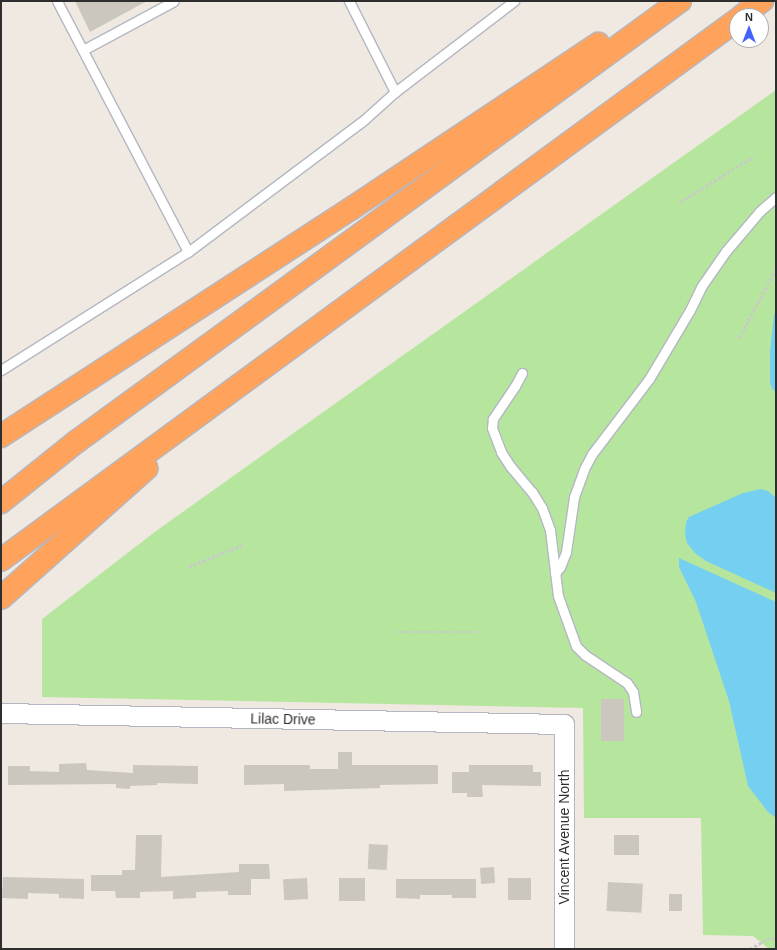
<!DOCTYPE html>
<style>
body{margin:0}
#map{position:relative;width:777px;height:950px;overflow:hidden;background:#efe9e1;font-family:Arial,sans-serif}
div>[style]{position:absolute}
.green>*{inset:0;background:#b6e59e}
.water>*{inset:0;background:#75cff0}
.building>*{inset:0;background:#cbc7bf;transform-origin:0 0}
.path>*{height:2.5px;margin-top:-1.25px;transform-origin:0;background:repeating-linear-gradient(90deg,#c9c9c9 0 3px,transparent 0 5px)}
.roads{filter:drop-shadow(1px 0 #b4b7c1) drop-shadow(-1px 0 #b4b7c1) drop-shadow(0 1px #b4b7c1) drop-shadow(0 -1px #b4b7c1)}
.lane>*{height:9px;margin:-4.5px;padding:0 4.5px;transform-origin:4.5px;border-radius:4.5px;background:#fff}
.street>*{height:19px;margin:-9.5px;padding:0 9.5px;transform-origin:9.5px;border-radius:9.5px;background:#fff}
.highway>*{height:22px;margin:-11px;padding:0 11px;transform-origin:11px;border-radius:11px;background:#ffa35c}
span{translate:-50% -50%;white-space:nowrap;text-align:center;line-height:1.15;-webkit-text-stroke:3px #fff;paint-order:stroke}
.street-label{font-size:14px;color:#2e2e2e}
.frame{position:absolute;inset:0;border:2px solid #2e2e2e;pointer-events:none}
.north{position:absolute;left:729px;top:8px;width:40px;height:40px;box-sizing:border-box;background:#fff;border:1px solid #ababab;border-radius:50%;rotate:0deg;font-size:11px;font-weight:700;line-height:16px;text-align:center;color:#2e2e2e}
.north::after{content:'';display:block;margin:auto;width:14px;height:18px;background:#4264fb;clip-path:polygon(50% 0,100% 100%,50% 72%,0 100%)}
</style>
<div id="map">
<div class="green">
<div style="clip-path:polygon(776px 90px,776px 949px,769px 949px,753px 936px,703px 935px,701px 818px,584px 818px,583px 708px,42px 697px,42px 619px,156px 531px)"></div>
</div>
<div class="water">
<div style="clip-path:polygon(776px 311px,776px 392px,772px 389px,770px 382px,770px 352px,774px 315px)"></div>
<div style="clip-path:polygon(761px 489px,768px 491px,776px 498px,776px 593px,706px 561px,695px 553px,687px 543px,685px 534px,686px 522px,689px 517px,743px 493px)"></div>
<div style="clip-path:polygon(679px 558px,776px 602px,776px 818px,768px 812px,748px 786px,729px 701px,696px 602px,679px 567px)"></div>
</div>
<div class="building">
<div style="clip-path:polygon(75px 1px,147px 1px,90px 32px)"></div>
<div style="left:601px;top:699px;width:23px;height:42px"></div>
<div style="clip-path:polygon(338px 752px,352px 752px,352px 765px,438px 765px,438px 784px,380px 785px,380px 788px,284px 791px,284px 784px,244px 785px,244px 765px,310px 765px,310px 769px,338px 769px)"></div>
<div style="clip-path:polygon(86px 763px,87px 770px,133px 773px,133px 765px,198px 766px,198px 784px,157px 783px,157px 785px,130px 786px,130px 789px,116px 788px,116px 784px,8px 785px,8px 766px,30px 766px,30px 771px,59px 772px,59px 764px)"></div>
<div style="clip-path:polygon(469px 765px,533px 765px,533px 772px,541px 772px,541px 786px,482px 785px,483px 797px,467px 797px,467px 793px,452px 793px,452px 772px,469px 772px)"></div>
<div style="clip-path:polygon(136px 835px,162px 835px,161px 877px,239px 872px,239px 864px,269px 864px,270px 879px,251px 879px,251px 895px,228px 895px,228px 891px,196px 892px,196px 898px,173px 899px,173px 891px,140px 892px,140px 898px,116px 898px,115px 891px,91px 891px,91px 875px,122px 875px,122px 870px,135px 870px)"></div>
<div style="left:614px;top:835px;width:25px;height:20px"></div>
<div style="left:369px;top:844px;width:19px;height:25px;rotate:3deg"></div>
<div style="left:494px;top:867px;width:16px;height:14px;rotate:86deg"></div>
<div style="clip-path:polygon(3px 877px,84px 879px,84px 899px,59px 898px,59px 894px,28px 893px,28px 899px,2px 898px)"></div>
<div style="left:307px;top:878px;width:21px;height:24px;rotate:87deg"></div>
<div style="left:339px;top:878px;width:26px;height:23px"></div>
<div style="left:508px;top:878px;width:23px;height:22px"></div>
<div style="clip-path:polygon(396px 879px,476px 879px,476px 898px,452px 898px,452px 895px,420px 895px,420px 899px,396px 898px)"></div>
<div style="left:608px;top:882px;width:35px;height:29px;rotate:3deg"></div>
<div style="left:669px;top:894px;width:13px;height:17px"></div>
</div>
<div class="path">
<div style="left:680px;top:202px;width:86px;rotate:-31.7deg"></div>
<div style="left:739px;top:338px;width:78px;rotate:-61.8deg"></div>
<div style="left:189px;top:567px;width:57px;rotate:-22.5deg"></div>
<div style="left:395px;top:632px;width:82px"></div>
<div style="left:750px;top:949px;width:20px;rotate:-30deg"></div>
<div style="left:767px;top:939px;width:9px"></div>
</div>
<div class="roads">
<div class="lane">
<div style="left:57px;top:1px;width:283px;rotate:62.4deg"></div>
<div style="left:349px;top:1px;width:102px;rotate:63.2deg"></div>
<div style="left:83px;top:50px;width:103px;rotate:-28.3deg"></div>
<div style="left:1px;top:370px;width:221px;rotate:-32.3deg"></div>
<div style="left:188px;top:252px;width:221px;rotate:-36.9deg"></div>
<div style="left:365px;top:119px;width:40px;rotate:-42deg"></div>
<div style="left:395px;top:92px;width:150px;rotate:-37.4deg"></div>
<div style="left:522px;top:373px;width:15px;rotate:118deg"></div>
<div style="left:515px;top:386px;width:40px;rotate:124deg"></div>
<div style="left:493px;top:419px;width:9px;rotate:96deg"></div>
<div style="left:492px;top:428px;width:26px;rotate:69deg"></div>
<div style="left:501px;top:452px;width:17px;rotate:57deg"></div>
<div style="left:510px;top:466px;width:34px;rotate:50deg"></div>
<div style="left:532px;top:492px;width:19px;rotate:58deg"></div>
<div style="left:542px;top:508px;width:23px;rotate:70deg"></div>
<div style="left:550px;top:530px;width:66px;rotate:83.1deg"></div>
<div style="left:558px;top:596px;width:53px;rotate:70.2deg"></div>
<div style="left:576px;top:646px;width:13px;rotate:45deg"></div>
<div style="left:585px;top:655px;width:50px;rotate:33.7deg"></div>
<div style="left:627px;top:683px;width:11px;rotate:56deg"></div>
<div style="left:633px;top:692px;width:20px;rotate:81deg"></div>
<div style="left:555px;top:573px;width:8px;rotate:-50deg"></div>
<div style="left:560px;top:567px;width:16px;rotate:-68deg"></div>
<div style="left:566px;top:552px;width:56px;rotate:-81.7deg"></div>
<div style="left:574px;top:497px;width:30px;rotate:-70deg"></div>
<div style="left:584px;top:469px;width:17px;rotate:-62deg"></div>
<div style="left:592px;top:454px;width:94px;rotate:-52.8deg"></div>
<div style="left:649px;top:379px;width:80px;rotate:-59.3deg"></div>
<div style="left:690px;top:310px;width:25px;rotate:-64deg"></div>
<div style="left:701px;top:287px;width:44px;rotate:-55.2deg"></div>
<div style="left:726px;top:251px;width:52px;rotate:-49.6deg"></div>
<div style="left:760px;top:211px;width:21px;rotate:-41deg"></div>
</div>
<div class="street">
<div style="left:1px;top:713px;width:563px;rotate:1.12deg"></div>
<div style="left:564px;top:724px;width:225px;rotate:90deg"></div>
</div>
<div class="highway">
<div style="left:742px;top:16px;width:25px;rotate:-37deg"></div>
<div style="left:1px;top:436px;width:419px;rotate:-33deg"></div>
<div style="left:352px;top:208px;width:296px;rotate:-33.7deg"></div>
<div style="left:1px;top:502px;width:96px;rotate:-38.7deg"></div>
<div style="left:76px;top:442px;width:748px;rotate:-36.13deg"></div>
<div style="left:1px;top:560px;width:913px;rotate:-36.27deg"></div>
<div style="left:1px;top:598px;width:195px;rotate:-41.7deg"></div>
</div>
</div>
<div class="street-label">
<span style="left:283px;top:719px;rotate:1deg">Lilac Drive</span>
<span style="left:564px;top:837px;rotate:-90deg">Vincent Avenue North</span>
</div>
<div class="frame"></div>
<div class="north">N</div>
</div>
